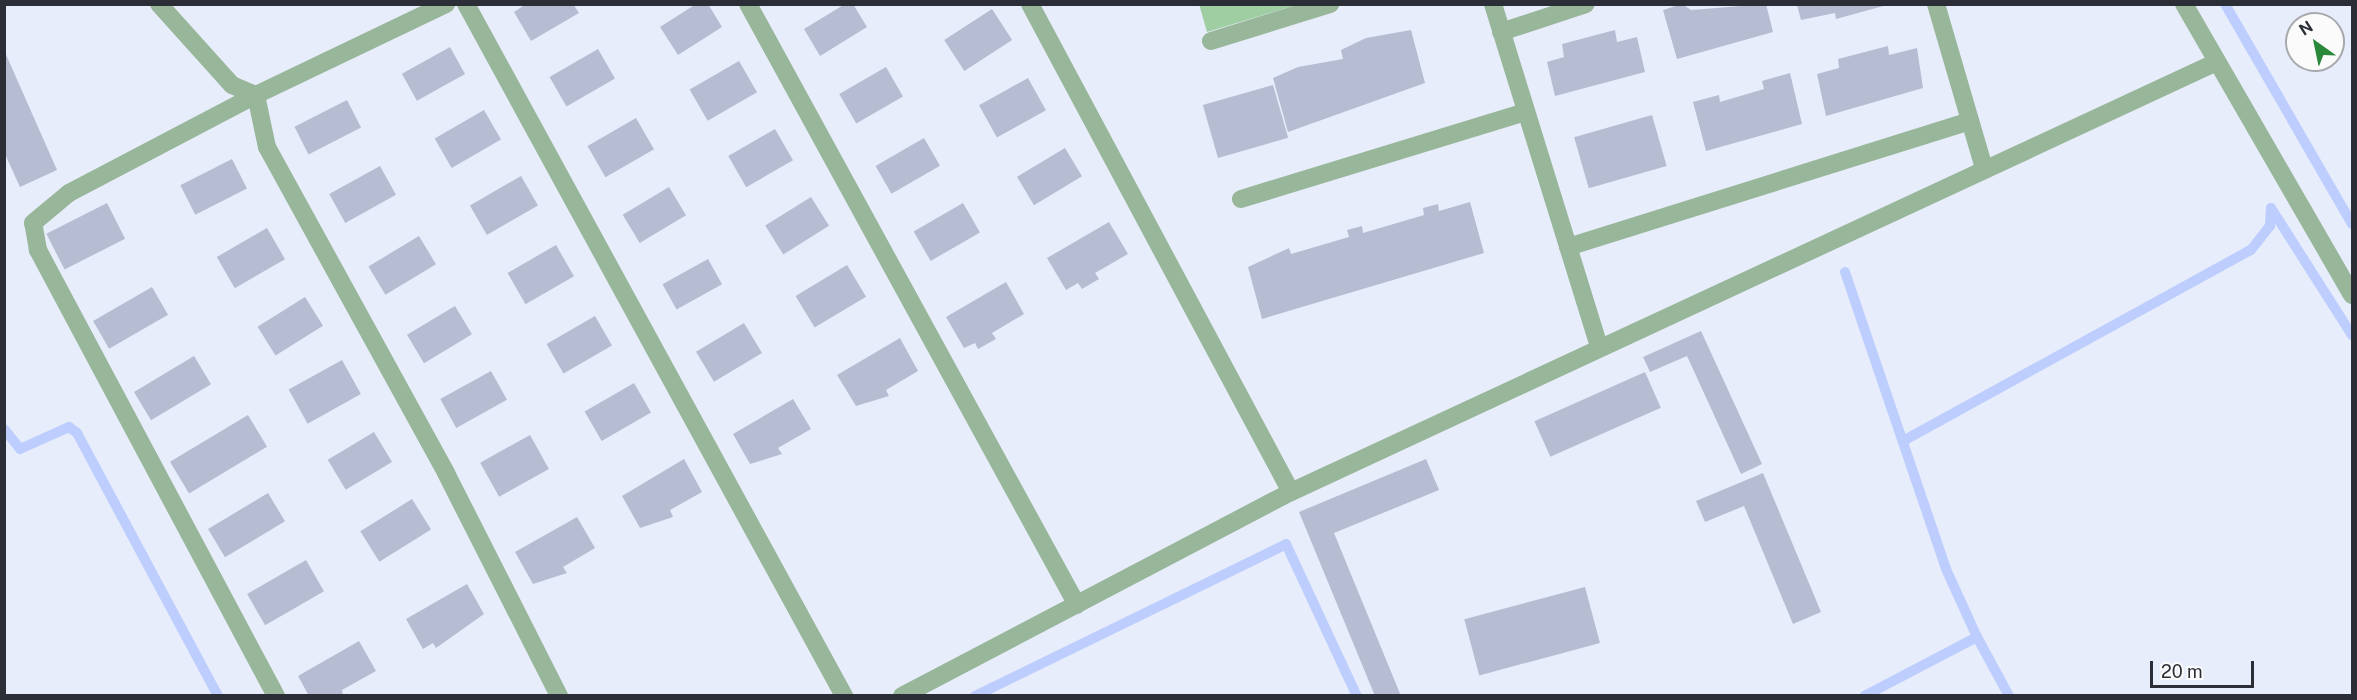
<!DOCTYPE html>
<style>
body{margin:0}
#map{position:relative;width:2357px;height:700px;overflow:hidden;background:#e8edfb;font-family:"Public Sans",sans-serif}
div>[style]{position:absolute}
.green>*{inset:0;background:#9ecea1}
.stream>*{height:10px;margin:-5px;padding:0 5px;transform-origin:5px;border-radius:5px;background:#bdcefe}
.building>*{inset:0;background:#b6bdd3;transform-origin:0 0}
.minor>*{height:18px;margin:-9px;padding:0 9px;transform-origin:9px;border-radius:9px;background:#98b699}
span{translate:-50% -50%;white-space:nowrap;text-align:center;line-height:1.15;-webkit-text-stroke:4.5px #fbfbfb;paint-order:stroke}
.frame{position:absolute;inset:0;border:6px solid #2b2e37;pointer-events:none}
.north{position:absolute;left:2285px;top:12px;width:60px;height:60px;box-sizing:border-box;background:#fbfbfb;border:2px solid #a8a9ad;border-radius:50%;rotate:327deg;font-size:16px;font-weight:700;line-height:24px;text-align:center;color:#2b2e37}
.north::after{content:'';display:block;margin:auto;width:21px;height:27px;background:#2a883a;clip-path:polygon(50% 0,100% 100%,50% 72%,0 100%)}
.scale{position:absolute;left:2150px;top:661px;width:104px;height:27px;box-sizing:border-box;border:3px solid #2b2e37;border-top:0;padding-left:8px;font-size:18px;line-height:21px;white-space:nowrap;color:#2b2e37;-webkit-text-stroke:4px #fbfbfb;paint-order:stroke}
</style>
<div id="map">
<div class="green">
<div style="clip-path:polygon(1199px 4px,1296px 4px,1296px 5px,1207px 32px)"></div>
</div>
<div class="stream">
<div style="left:2225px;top:4px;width:254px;rotate:60deg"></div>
<div style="left:2271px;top:208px;width:151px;rotate:57.5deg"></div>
<div style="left:1845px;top:272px;width:314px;rotate:71.2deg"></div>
<div style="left:1946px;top:569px;width:75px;rotate:65.5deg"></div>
<div style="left:1977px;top:637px;width:127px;rotate:152.4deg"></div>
<div style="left:4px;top:429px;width:26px;rotate:51deg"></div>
<div style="left:20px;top:449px;width:54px;rotate:-24.2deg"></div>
<div style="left:69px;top:427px;width:10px;rotate:37deg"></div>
<div style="left:77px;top:433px;width:298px;rotate:61.8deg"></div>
<div style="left:1903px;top:441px;width:397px;rotate:-28.8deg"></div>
<div style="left:2251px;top:250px;width:31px;rotate:-52deg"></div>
<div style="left:2270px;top:226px;width:18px;rotate:-87deg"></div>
<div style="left:1977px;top:637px;width:67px;rotate:61.5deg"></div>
<div style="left:975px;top:696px;width:346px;rotate:-26deg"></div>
<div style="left:1286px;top:544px;width:168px;rotate:65deg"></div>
</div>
<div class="building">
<div style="clip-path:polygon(526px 4px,573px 4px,579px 13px,531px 41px,514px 12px)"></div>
<div style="clip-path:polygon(696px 4px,708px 4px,722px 27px,678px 55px,660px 27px)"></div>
<div style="clip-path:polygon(845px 4px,853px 4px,867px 27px,820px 56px,804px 29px)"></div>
<div style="clip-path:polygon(1682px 4px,1691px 10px,1766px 4px,1773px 32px,1677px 59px,1663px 10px)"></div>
<div style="clip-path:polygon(1797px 5px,1887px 5px,1836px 19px,1835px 13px,1801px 20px)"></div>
<div style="left:992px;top:9px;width:37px;height:57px;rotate:57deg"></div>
<div style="clip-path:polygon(1411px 30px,1425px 83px,1288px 132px,1273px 78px,1298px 67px,1343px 59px,1341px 50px,1366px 38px)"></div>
<div style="clip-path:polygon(1615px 30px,1617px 42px,1637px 37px,1645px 72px,1555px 96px,1547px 62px,1564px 57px,1562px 44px)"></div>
<div style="clip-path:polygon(1888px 46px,1889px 55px,1917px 48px,1923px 88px,1826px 116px,1817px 74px,1839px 68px,1838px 59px)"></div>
<div style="left:450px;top:47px;width:31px;height:55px;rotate:61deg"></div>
<div style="left:598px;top:49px;width:34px;height:56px;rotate:60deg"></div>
<div style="clip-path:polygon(4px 50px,57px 170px,20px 187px,4px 152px)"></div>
<div style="left:739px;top:61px;width:36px;height:57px;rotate:60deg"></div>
<div style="left:886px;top:67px;width:34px;height:54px;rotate:60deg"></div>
<div style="clip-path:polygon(1790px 73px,1802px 124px,1706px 151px,1693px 102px,1719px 95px,1720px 102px,1764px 89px,1762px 81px)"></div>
<div style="left:1028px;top:78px;width:37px;height:56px;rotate:61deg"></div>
<div style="left:1273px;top:85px;width:55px;height:73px;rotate:74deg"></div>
<div style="left:347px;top:100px;width:31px;height:59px;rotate:63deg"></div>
<div style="left:484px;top:110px;width:34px;height:57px;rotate:60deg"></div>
<div style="left:1652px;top:115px;width:53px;height:81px;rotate:74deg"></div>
<div style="left:636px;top:118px;width:36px;height:56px;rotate:60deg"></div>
<div style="left:775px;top:129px;width:36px;height:54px;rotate:60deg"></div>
<div style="left:924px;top:138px;width:32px;height:56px;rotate:60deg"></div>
<div style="left:1065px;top:148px;width:33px;height:56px;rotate:59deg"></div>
<div style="left:232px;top:159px;width:33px;height:58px;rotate:63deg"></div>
<div style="left:380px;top:166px;width:33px;height:58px;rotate:61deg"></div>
<div style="left:521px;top:176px;width:34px;height:59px;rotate:60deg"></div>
<div style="left:669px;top:187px;width:33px;height:54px;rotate:59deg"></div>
<div style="left:811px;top:197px;width:34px;height:54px;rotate:58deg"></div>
<div style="clip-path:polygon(1470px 202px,1484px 253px,1262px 319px,1248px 267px,1289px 248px,1291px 254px,1349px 237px,1347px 230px,1362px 226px,1363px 233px,1424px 215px,1423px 208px,1438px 204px,1439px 211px)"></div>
<div style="left:107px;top:203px;width:40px;height:68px;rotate:63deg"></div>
<div style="left:963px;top:203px;width:34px;height:57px;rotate:60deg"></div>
<div style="clip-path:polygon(1109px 222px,1128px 254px,1095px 273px,1099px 279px,1082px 289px,1078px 283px,1066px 290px,1047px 258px)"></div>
<div style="left:267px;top:228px;width:36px;height:58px;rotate:60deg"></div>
<div style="left:419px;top:236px;width:33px;height:59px;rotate:59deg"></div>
<div style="left:556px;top:245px;width:36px;height:56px;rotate:60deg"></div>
<div style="left:708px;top:259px;width:29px;height:52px;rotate:61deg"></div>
<div style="left:847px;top:265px;width:37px;height:60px;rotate:59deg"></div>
<div style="clip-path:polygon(1006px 282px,1024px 314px,992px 333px,996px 339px,978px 349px,975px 343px,964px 348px,946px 317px)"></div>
<div style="left:152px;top:287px;width:32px;height:68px;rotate:60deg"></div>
<div style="left:305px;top:297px;width:34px;height:56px;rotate:58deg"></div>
<div style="left:455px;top:306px;width:33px;height:56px;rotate:59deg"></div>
<div style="left:595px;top:316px;width:34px;height:56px;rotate:60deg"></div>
<div style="left:744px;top:323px;width:35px;height:56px;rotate:59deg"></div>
<div style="clip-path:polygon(1701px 331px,1762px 464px,1741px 474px,1687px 356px,1650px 372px,1643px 357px)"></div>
<div style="clip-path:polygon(900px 338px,918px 371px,886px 390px,889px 396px,856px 406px,837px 375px)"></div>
<div style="left:194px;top:356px;width:33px;height:70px;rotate:59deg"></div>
<div style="left:342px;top:360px;width:39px;height:61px;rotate:61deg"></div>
<div style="left:491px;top:371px;width:33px;height:58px;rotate:61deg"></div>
<div style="left:1645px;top:372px;width:39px;height:121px;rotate:66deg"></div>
<div style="left:634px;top:383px;width:34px;height:57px;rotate:60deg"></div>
<div style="clip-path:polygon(793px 399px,811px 429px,778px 448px,782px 454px,750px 464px,733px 434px)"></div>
<div style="left:248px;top:415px;width:37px;height:91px;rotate:59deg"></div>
<div style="left:374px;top:432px;width:35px;height:54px;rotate:59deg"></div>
<div style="left:530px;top:435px;width:39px;height:57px;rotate:61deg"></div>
<div style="clip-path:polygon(684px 459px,702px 492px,670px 510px,673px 517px,640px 528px,622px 496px)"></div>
<div style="clip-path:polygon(1426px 459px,1439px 490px,1334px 533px,1401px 696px,1375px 696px,1299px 512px)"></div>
<div style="clip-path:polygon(1763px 473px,1821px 612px,1793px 624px,1744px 506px,1705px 522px,1696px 501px)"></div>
<div style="left:268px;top:493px;width:33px;height:70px;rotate:59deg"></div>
<div style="left:412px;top:499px;width:36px;height:61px;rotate:58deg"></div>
<div style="clip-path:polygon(577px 517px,595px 548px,563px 567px,567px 573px,533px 584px,515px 552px)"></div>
<div style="left:306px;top:560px;width:36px;height:68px;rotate:60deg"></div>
<div style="clip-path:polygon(467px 584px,484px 614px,436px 648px,433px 643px,423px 649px,406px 619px)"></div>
<div style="left:1585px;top:587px;width:58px;height:125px;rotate:75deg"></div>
<div style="clip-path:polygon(359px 641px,376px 671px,342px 690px,343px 696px,309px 696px,298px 676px)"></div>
</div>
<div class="minor">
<div style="left:159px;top:4px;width:109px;rotate:48deg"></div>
<div style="left:232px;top:85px;width:26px;rotate:23deg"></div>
<div style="left:256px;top:95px;width:211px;rotate:-25.6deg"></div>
<div style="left:466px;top:4px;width:789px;rotate:61.35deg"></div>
<div style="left:748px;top:4px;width:685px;rotate:61.3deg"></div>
<div style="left:1030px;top:4px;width:553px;rotate:61.86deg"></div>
<div style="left:1493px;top:4px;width:358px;rotate:72.8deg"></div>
<div style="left:1936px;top:4px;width:171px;rotate:73.7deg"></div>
<div style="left:2184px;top:4px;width:336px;rotate:60deg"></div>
<div style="left:1501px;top:32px;width:89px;rotate:-18.2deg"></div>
<div style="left:1211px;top:41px;width:125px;rotate:-17.3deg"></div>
<div style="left:1241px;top:199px;width:298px;rotate:-17deg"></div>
<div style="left:1568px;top:247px;width:421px;rotate:-17.4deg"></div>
<div style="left:276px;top:696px;width:506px;rotate:-118.09deg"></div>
<div style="left:38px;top:250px;width:27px;rotate:-100deg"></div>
<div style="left:33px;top:223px;width:47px;rotate:-39.8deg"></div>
<div style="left:69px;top:193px;width:211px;rotate:-27.7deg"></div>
<div style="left:256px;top:95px;width:53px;rotate:78.1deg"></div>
<div style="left:267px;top:147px;width:372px;rotate:61.2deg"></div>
<div style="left:446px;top:473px;width:250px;rotate:63.1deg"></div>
<div style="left:902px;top:696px;width:439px;rotate:-27.7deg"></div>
<div style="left:1291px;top:492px;width:1021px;rotate:-24.91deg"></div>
</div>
<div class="frame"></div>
<div class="north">N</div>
<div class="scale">20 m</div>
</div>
